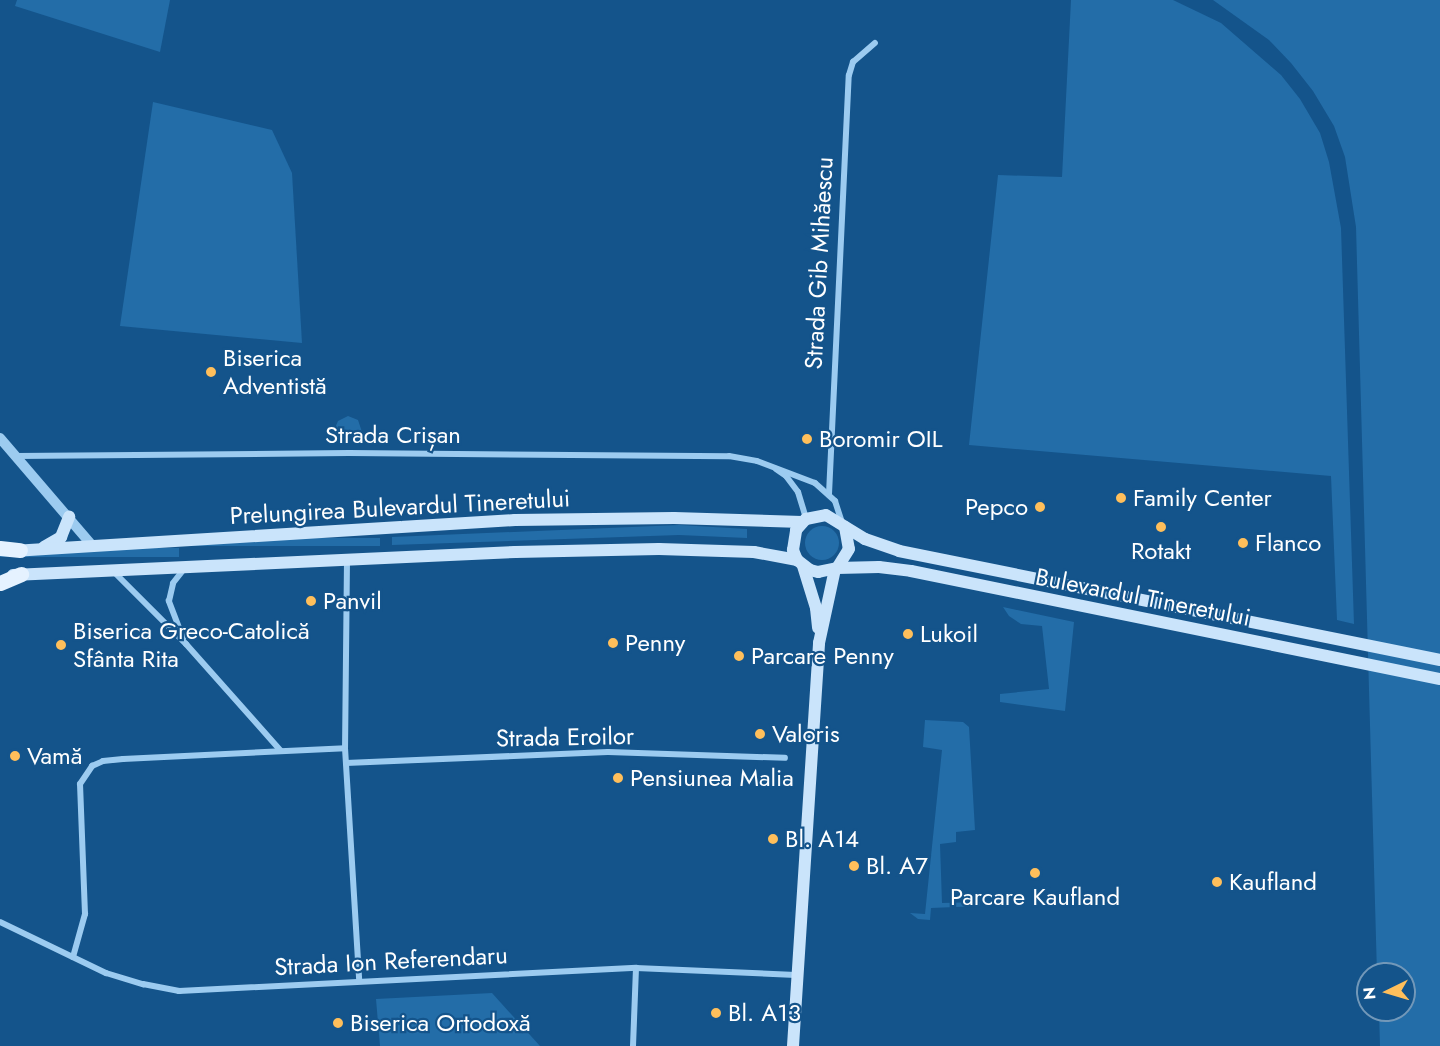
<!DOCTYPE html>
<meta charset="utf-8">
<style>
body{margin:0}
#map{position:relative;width:1440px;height:1046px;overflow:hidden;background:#14548b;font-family:Jost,sans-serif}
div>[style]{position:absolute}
.green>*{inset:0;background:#236da8;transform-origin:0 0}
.round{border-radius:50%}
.minor>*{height:6px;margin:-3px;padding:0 3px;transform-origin:3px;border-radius:3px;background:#9ccbf0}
.tertiary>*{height:10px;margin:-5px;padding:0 5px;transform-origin:5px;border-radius:5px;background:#9ccbf0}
.secondary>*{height:12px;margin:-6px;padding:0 6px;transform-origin:6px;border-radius:6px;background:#cae4fb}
.primary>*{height:15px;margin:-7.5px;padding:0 7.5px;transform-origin:7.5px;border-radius:7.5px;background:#e5f2ff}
.dots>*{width:16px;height:16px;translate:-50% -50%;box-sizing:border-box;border:3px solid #14548b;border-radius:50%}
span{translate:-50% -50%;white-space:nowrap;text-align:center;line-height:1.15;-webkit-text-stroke:4.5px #14548b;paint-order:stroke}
.street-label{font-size:24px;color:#fff}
.poi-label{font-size:24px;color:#fff}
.left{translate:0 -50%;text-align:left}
.right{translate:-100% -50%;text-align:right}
.north{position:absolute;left:1356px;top:962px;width:60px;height:60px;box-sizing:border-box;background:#14548b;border:2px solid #7298b9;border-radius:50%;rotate:265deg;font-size:16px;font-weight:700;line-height:24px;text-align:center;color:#fff}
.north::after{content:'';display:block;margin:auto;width:21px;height:27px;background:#ffbf5b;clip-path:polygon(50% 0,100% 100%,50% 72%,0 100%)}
</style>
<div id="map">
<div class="green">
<div style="clip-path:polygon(17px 0,170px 0,160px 52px,15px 6px)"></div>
<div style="clip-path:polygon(1071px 0,1173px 0,1221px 23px,1281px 75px,1300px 99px,1320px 133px,1329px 162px,1341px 228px,1354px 624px,1337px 620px,1331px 476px,969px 445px,998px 175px,1062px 177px)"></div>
<div style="clip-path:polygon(1213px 0,1440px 0,1440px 1046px,1380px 1046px,1379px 1010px,1404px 1010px,1404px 974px,1377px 974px,1356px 227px,1345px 157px,1334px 126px,1313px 91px,1291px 63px,1269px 40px)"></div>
<div style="clip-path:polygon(153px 102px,272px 130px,292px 173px,302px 343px,120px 326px)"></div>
<div style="clip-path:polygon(348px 416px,358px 420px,362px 432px,333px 433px,338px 421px)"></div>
<div style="clip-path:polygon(679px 525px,747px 529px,747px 538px,679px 535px,392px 545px,392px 537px)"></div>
<div class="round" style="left:805px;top:526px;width:34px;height:34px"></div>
<div style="left:380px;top:538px;width:8px;height:191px;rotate:90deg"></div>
<div style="left:179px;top:548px;width:9px;height:179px;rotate:90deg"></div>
<div style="clip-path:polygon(1003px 607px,1074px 622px,1065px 711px,1000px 702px,1000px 694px,1049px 689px,1042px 626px,1021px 624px,1009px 616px)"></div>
<div style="clip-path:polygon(925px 720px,963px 722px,969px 727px,975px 830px,956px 832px,956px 842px,940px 844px,942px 903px,980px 902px,980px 906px,931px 908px,930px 920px,918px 919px,910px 913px,925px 914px,942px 750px,923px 747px)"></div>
<div style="clip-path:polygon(492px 993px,540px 1046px,380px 1046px,376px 999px)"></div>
</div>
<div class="minor">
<div style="left:16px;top:456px;width:333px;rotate:-0.5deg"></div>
<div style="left:349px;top:453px;width:380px;rotate:0.5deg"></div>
<div style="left:729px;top:456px;width:28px;rotate:10deg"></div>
<div style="left:757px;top:461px;width:62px;rotate:20.8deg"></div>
<div style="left:815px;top:483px;width:27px;rotate:42deg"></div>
<div style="left:835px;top:501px;width:25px;rotate:72deg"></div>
<div style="left:776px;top:469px;width:12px;rotate:35deg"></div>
<div style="left:786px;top:476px;width:20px;rotate:53deg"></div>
<div style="left:798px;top:492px;width:28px;rotate:73deg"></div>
<div style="left:829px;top:494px;width:419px;rotate:-87.3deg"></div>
<div style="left:849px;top:75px;width:14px;rotate:-73deg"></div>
<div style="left:853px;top:62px;width:29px;rotate:-41deg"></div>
<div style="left:347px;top:560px;width:188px;rotate:90.6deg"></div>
<div style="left:345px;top:748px;width:232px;rotate:86.5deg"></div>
<div style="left:114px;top:572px;width:102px;rotate:45deg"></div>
<div style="left:186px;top:644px;width:143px;rotate:48.4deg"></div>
<div style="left:183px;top:638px;width:40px;rotate:-111deg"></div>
<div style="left:169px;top:601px;width:18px;rotate:-77deg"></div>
<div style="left:173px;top:583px;width:18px;rotate:-52deg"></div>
<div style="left:346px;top:763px;width:262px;rotate:-2.4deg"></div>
<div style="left:608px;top:752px;width:177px;rotate:1.9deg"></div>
<div style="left:0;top:922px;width:118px;rotate:25.7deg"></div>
<div style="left:106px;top:973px;width:39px;rotate:17deg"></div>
<div style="left:143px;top:984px;width:37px;rotate:11deg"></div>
<div style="left:179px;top:991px;width:458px;rotate:-2.9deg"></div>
<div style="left:636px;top:968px;width:160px;rotate:2.5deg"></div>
<div style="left:73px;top:957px;width:45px;rotate:-74.4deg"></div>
<div style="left:85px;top:914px;width:130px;rotate:-92.2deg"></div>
<div style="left:80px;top:784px;width:22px;rotate:-56deg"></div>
<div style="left:92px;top:766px;width:12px;rotate:-24deg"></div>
<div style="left:103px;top:761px;width:20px;rotate:-6deg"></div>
<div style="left:123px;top:759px;width:222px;rotate:-2.8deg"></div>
<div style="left:633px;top:1046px;width:78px;rotate:-87.8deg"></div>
</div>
<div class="tertiary">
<div style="left:0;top:438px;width:140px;rotate:49.4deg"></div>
</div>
<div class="secondary">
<div style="left:845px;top:527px;width:22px;rotate:80deg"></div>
<div style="left:849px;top:549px;width:22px;rotate:122deg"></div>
<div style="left:837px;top:568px;width:19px;rotate:168deg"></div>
<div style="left:818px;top:572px;width:8px;rotate:-166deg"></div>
<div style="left:810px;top:570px;width:16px;rotate:-142deg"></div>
<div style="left:797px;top:560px;width:11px;rotate:-112deg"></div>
<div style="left:793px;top:550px;width:20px;rotate:-81deg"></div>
<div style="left:796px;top:530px;width:15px;rotate:-48deg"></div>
<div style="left:806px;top:519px;width:20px;rotate:-11deg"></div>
<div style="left:826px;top:515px;width:46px;rotate:31.6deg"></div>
<div style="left:865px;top:539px;width:36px;rotate:19deg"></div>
<div style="left:899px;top:551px;width:552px;rotate:11.39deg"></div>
<div style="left:44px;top:547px;width:20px;rotate:-30deg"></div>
<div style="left:61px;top:537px;width:22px;rotate:-68deg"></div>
<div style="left:13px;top:551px;width:503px;rotate:-3.53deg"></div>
<div style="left:515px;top:520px;width:159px;rotate:-0.7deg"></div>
<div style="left:674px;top:518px;width:128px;rotate:1.8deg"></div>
<div style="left:803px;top:566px;width:44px;rotate:72.8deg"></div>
<div style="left:816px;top:608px;width:20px;rotate:84deg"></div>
<div style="left:837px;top:568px;width:42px;rotate:-1.4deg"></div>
<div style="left:879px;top:567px;width:32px;rotate:7deg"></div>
<div style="left:911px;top:571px;width:540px;rotate:11.54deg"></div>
<div style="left:13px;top:575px;width:503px;rotate:-2.62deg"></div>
<div style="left:515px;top:552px;width:144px;rotate:-1.2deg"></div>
<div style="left:659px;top:549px;width:95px;rotate:1.8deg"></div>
<div style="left:754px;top:552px;width:44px;rotate:10.5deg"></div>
<div style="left:793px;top:1046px;width:404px;rotate:-86.3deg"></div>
<div style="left:819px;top:643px;width:76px;rotate:-77.8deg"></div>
</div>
<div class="primary">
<div style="left:0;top:548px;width:20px;rotate:6deg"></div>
<div style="left:0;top:583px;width:23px;rotate:-23deg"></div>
</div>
<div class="dots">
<div style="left:211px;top:372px;background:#ffbf5b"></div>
<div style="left:807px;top:439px;background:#ffbf5b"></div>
<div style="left:1121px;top:498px;background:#ffbf5b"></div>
<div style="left:1040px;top:507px;background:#ffbf5b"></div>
<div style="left:1161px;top:527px;background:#ffbf5b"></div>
<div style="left:1243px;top:543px;background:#ffbf5b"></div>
<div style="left:311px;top:601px;background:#ffbf5b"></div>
<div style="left:908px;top:634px;background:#ffbf5b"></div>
<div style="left:613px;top:643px;background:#ffbf5b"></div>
<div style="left:61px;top:645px;background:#ffbf5b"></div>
<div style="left:739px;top:656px;background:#ffbf5b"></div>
<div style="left:760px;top:734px;background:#ffbf5b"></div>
<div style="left:15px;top:756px;background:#ffbf5b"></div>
<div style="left:618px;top:778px;background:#ffbf5b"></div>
<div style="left:773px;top:839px;background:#ffbf5b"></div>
<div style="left:854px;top:866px;background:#ffbf5b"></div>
<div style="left:1035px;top:873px;background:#ffbf5b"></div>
<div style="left:1217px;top:882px;background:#ffbf5b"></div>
<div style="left:716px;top:1013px;background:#ffbf5b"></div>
<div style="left:338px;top:1023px;background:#ffbf5b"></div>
</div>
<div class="street-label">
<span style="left:819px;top:263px;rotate:-87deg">Strada Gib Mihăescu</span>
<span style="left:393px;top:435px">Strada Crișan</span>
<span style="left:400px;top:507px;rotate:-3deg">Prelungirea Bulevardul Tineretului</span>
<span style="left:1143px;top:597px;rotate:11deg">Bulevardul Tineretului</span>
<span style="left:565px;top:737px;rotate:-1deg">Strada Eroilor</span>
<span style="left:391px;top:961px;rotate:-3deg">Strada Ion Referendaru</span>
</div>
<div class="poi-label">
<span class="left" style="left:223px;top:372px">Biserica<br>Adventistă</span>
<span class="left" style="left:819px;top:439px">Boromir OIL</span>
<span class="left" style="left:1133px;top:498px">Family Center</span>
<span class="right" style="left:1028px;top:507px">Pepco</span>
<span class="left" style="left:1255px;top:543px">Flanco</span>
<span style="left:1161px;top:551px">Rotakt</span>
<span class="left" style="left:323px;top:601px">Panvil</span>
<span class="left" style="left:73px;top:645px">Biserica Greco-Catolică<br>Sfânta Rita</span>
<span class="left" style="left:920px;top:634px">Lukoil</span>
<span class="left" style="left:625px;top:643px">Penny</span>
<span class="left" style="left:751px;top:656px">Parcare Penny</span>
<span class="left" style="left:772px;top:734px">Valoris</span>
<span class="left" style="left:27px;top:756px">Vamă</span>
<span class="left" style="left:630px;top:778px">Pensiunea Malia</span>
<span class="left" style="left:785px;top:839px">Bl. A14</span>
<span class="left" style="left:866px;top:866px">Bl. A7</span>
<span class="left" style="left:1229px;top:882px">Kaufland</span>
<span style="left:1035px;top:897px">Parcare Kaufland</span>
<span class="left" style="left:728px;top:1013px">Bl. A13</span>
<span class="left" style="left:350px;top:1023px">Biserica Ortodoxă</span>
</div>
<div class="north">N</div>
</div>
